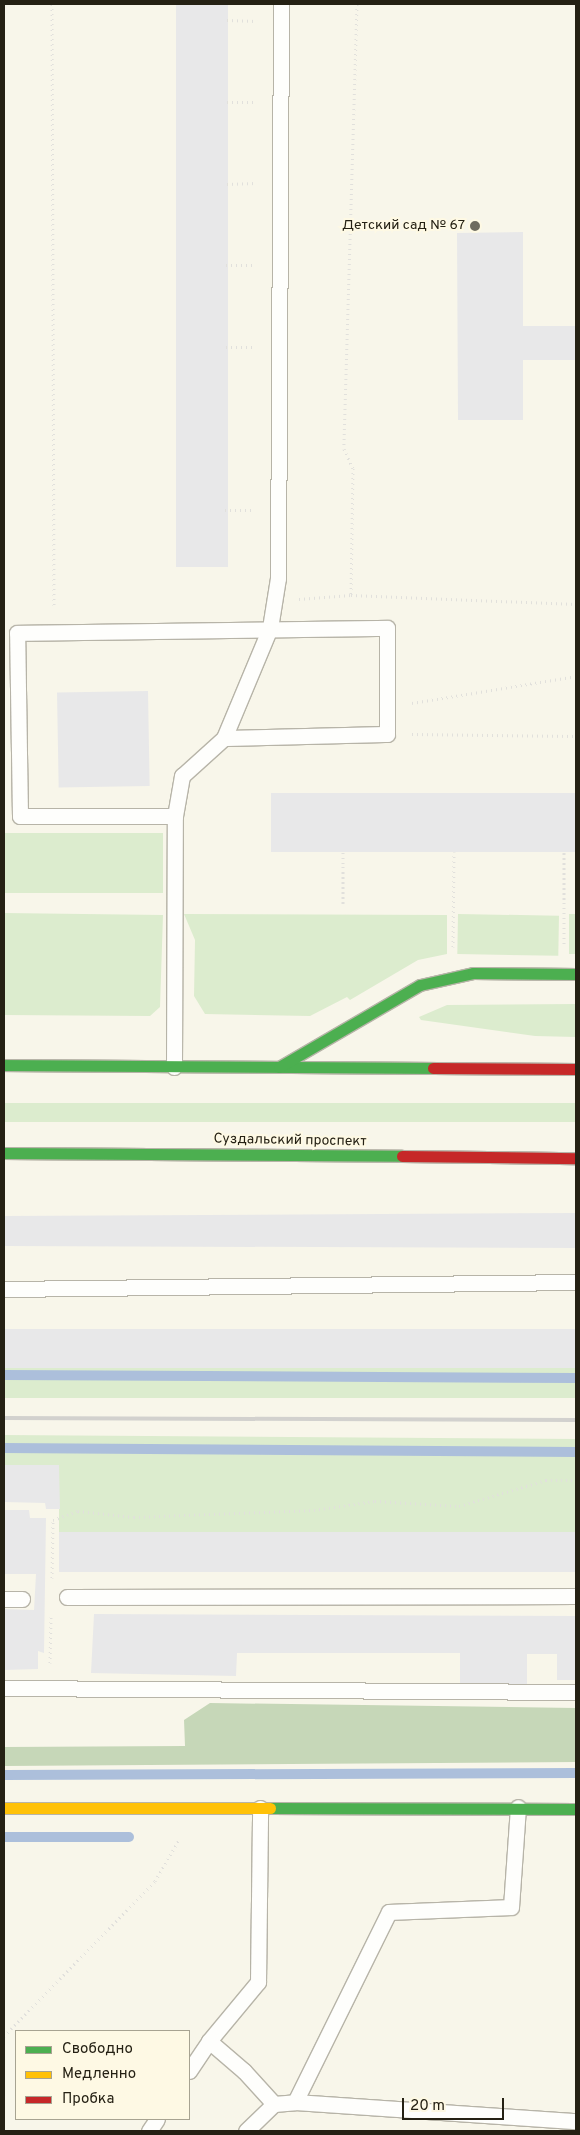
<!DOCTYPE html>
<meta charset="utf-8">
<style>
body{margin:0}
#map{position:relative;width:580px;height:2135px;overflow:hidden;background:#f8f6ea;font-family:Overpass,sans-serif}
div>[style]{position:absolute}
.green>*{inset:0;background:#dcecce;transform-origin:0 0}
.forest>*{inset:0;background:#c6d7b8}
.stream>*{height:10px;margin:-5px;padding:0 5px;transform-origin:5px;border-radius:5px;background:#acbfdb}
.building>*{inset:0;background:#e8e8e9;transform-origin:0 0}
.path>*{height:3px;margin-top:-1.5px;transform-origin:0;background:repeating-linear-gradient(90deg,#e1e0dc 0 1px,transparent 0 5px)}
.roads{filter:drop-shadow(1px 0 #b7b4a8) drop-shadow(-1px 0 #b7b4a8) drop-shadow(0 1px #b7b4a8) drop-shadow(0 -1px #b7b4a8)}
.lane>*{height:15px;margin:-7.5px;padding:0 7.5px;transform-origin:7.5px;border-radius:7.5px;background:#fefefc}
.fast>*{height:11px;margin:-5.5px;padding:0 5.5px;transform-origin:5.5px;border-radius:5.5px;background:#4caf50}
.slow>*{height:11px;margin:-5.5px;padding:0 5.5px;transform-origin:5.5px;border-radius:5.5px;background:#ffc107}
.jam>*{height:11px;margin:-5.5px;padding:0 5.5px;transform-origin:5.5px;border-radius:5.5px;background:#c62828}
.rail>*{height:4px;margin:-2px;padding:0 2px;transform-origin:2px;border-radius:2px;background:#d2d1ce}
.dots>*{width:14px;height:14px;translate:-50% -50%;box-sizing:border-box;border:2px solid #fef9e4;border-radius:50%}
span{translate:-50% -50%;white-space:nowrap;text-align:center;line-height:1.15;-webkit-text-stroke:4px #fef9e4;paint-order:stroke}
.poi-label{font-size:14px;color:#252114}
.right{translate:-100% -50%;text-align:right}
.street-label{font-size:14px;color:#252114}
.frame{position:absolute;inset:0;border:5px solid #252114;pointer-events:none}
.legend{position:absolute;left:15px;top:2030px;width:175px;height:90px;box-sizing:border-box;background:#fef9e4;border:1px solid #a7a391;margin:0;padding:6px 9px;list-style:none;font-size:15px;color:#252114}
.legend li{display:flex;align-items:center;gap:10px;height:25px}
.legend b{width:25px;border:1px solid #a7a391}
.scale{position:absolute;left:402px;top:2098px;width:102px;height:22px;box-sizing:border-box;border:2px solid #252114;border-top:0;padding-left:6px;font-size:15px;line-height:18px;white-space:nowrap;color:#252114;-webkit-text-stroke:4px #fef9e4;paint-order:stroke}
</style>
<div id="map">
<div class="green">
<div style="left:4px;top:833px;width:159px;height:60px"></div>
<div style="clip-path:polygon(4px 913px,163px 915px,160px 1007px,150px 1016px,4px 1015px)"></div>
<div style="clip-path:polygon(184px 914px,447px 915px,447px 954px,418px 960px,350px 1000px,347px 997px,310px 1016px,205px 1014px,194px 996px,195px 940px)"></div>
<div style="left:458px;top:914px;width:101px;height:40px;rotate:1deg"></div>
<div style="left:569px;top:914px;width:7px;height:40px"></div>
<div style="clip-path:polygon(576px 1004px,576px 1037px,535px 1036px,421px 1020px,419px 1017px,447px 1005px)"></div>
<div style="left:4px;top:1103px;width:572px;height:19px"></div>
<div style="left:4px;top:1368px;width:572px;height:30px"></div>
<div style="clip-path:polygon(4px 1435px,576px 1439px,576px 1535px,59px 1532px,59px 1465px,4px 1465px)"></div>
</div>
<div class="forest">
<div style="clip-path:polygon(210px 1703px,576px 1708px,576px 1762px,4px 1766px,4px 1747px,185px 1746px,184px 1720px)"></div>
</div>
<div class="stream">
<div style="left:4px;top:1375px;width:572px;rotate:0.3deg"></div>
<div style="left:4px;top:1448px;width:572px;rotate:0.4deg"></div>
<div style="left:4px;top:1775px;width:572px;rotate:-0.2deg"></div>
<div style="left:4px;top:1837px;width:125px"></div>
</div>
<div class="building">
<div style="left:176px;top:4px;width:52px;height:563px"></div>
<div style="clip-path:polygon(523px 232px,523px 326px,576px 326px,576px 360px,523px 360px,523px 420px,458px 420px,457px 233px)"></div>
<div style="left:148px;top:691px;width:95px;height:91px;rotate:89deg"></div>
<div style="left:271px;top:793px;width:305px;height:59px"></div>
<div style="clip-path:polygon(576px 1213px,576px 1248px,4px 1246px,4px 1216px)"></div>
<div style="left:4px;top:1329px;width:572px;height:39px"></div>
<div style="clip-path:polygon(4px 1465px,59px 1465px,60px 1509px,46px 1509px,45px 1503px,4px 1502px)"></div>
<div style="clip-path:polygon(4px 1510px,29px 1510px,30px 1518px,46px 1518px,44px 1653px,38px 1651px,38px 1669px,4px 1670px,4px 1609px,34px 1610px,36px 1574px,4px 1574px)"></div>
<div style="left:59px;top:1532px;width:517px;height:40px"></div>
<div style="clip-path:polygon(94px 1614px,576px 1616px,576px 1680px,557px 1680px,557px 1654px,527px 1654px,527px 1684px,460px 1684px,460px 1653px,237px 1653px,236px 1676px,91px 1673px)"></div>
</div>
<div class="path">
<div style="left:52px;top:4px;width:604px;rotate:89.81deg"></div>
<div style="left:357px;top:4px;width:445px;rotate:91.7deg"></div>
<div style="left:344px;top:449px;width:21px;rotate:65deg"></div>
<div style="left:353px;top:468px;width:127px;rotate:90.9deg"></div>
<div style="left:351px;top:595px;width:225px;rotate:2.3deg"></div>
<div style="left:227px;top:20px;width:30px;rotate:2deg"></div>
<div style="left:227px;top:102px;width:29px"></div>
<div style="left:227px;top:184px;width:29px;rotate:-2deg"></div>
<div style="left:226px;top:265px;width:30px"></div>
<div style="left:226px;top:347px;width:29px"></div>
<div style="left:225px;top:510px;width:30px"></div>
<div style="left:299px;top:599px;width:52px;rotate:-4.4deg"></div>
<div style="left:412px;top:703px;width:166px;rotate:-9.3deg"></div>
<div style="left:412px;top:734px;width:164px;rotate:0.7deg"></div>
<div style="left:343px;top:852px;width:54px;rotate:90deg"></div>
<div style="left:564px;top:944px;width:92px;rotate:-90deg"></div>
<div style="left:453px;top:947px;width:95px;rotate:-89.4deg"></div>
<div style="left:52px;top:1578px;width:58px;rotate:-89deg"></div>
<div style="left:53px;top:1520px;width:27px;rotate:-20deg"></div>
<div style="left:78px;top:1511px;width:56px;rotate:6.1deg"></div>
<div style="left:134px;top:1517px;width:180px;rotate:-2.2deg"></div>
<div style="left:314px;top:1510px;width:62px;rotate:-8.4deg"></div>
<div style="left:375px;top:1501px;width:84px;rotate:3.4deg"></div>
<div style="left:459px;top:1506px;width:91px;rotate:-16.6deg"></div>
<div style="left:546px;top:1480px;width:30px"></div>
<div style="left:50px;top:1663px;width:46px;rotate:-88.8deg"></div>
<div style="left:4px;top:2036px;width:216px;rotate:-45.7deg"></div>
<div style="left:155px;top:1881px;width:48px;rotate:-59.7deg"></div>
</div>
<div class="roads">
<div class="lane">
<div style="left:175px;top:816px;width:155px;rotate:180deg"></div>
<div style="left:20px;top:816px;width:183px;rotate:-90.9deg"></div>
<div style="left:17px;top:633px;width:370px;rotate:-0.8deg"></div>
<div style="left:387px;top:628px;width:106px;rotate:90deg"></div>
<div style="left:387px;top:734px;width:163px;rotate:178.6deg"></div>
<div style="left:174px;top:1067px;width:251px;rotate:-89.8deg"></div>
<div style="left:175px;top:816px;width:41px;rotate:-80.1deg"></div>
<div style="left:182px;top:776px;width:57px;rotate:-42.1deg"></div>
<div style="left:224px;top:738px;width:119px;rotate:-67.3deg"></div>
<div style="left:270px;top:628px;width:51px;rotate:-80.9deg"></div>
<div style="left:278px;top:578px;width:574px;rotate:-89.7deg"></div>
<div style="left:4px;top:1289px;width:572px;rotate:-0.7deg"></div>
<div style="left:67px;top:1597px;width:509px;rotate:-0.11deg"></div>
<div style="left:4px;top:1599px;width:18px"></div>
<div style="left:4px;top:1688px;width:572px;rotate:0.4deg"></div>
<div style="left:209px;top:2041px;width:46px;rotate:40.6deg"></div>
<div style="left:244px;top:2071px;width:45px;rotate:47.7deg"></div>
<div style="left:189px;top:2071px;width:36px;rotate:-56deg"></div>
<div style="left:209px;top:2041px;width:77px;rotate:-50.3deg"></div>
<div style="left:258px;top:1982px;width:174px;rotate:-89.3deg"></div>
<div style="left:295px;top:2102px;width:212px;rotate:-63.7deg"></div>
<div style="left:389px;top:1912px;width:122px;rotate:-2.3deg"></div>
<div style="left:511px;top:1907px;width:100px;rotate:-86deg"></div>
<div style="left:149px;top:2131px;width:14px;rotate:-56deg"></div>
<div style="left:246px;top:2131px;width:39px;rotate:-44deg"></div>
<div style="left:274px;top:2104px;width:21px;rotate:-5deg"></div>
<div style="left:295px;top:2102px;width:282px;rotate:3.9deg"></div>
</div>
<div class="fast">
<div style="left:4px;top:1065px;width:429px;rotate:0.4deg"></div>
<div style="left:279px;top:1067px;width:163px;rotate:-30.2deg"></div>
<div style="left:420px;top:985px;width:54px;rotate:-12.8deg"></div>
<div style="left:473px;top:973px;width:103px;rotate:0.6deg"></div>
<div style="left:4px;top:1153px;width:398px;rotate:0.4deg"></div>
<div style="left:270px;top:1808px;width:306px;rotate:0.2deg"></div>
</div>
<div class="slow">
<div style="left:4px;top:1808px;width:266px"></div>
</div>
<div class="jam">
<div style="left:433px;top:1068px;width:143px;rotate:0.4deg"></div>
<div style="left:402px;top:1156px;width:174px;rotate:0.7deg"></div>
</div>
</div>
<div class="rail">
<div style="left:4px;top:1418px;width:572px;rotate:0.2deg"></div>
</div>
<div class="dots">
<div style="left:475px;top:226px;background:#6f6c5f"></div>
</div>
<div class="poi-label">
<span class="right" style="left:465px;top:226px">Детский сад № 67</span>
</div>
<div class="street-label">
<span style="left:290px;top:1141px;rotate:1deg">Суздальский проспект</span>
</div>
<div class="frame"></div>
<ul class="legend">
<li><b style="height:6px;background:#4caf50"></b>Свободно</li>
<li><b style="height:6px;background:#ffc107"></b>Медленно</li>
<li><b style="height:6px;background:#c62828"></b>Пробка</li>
</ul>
<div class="scale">20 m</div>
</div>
